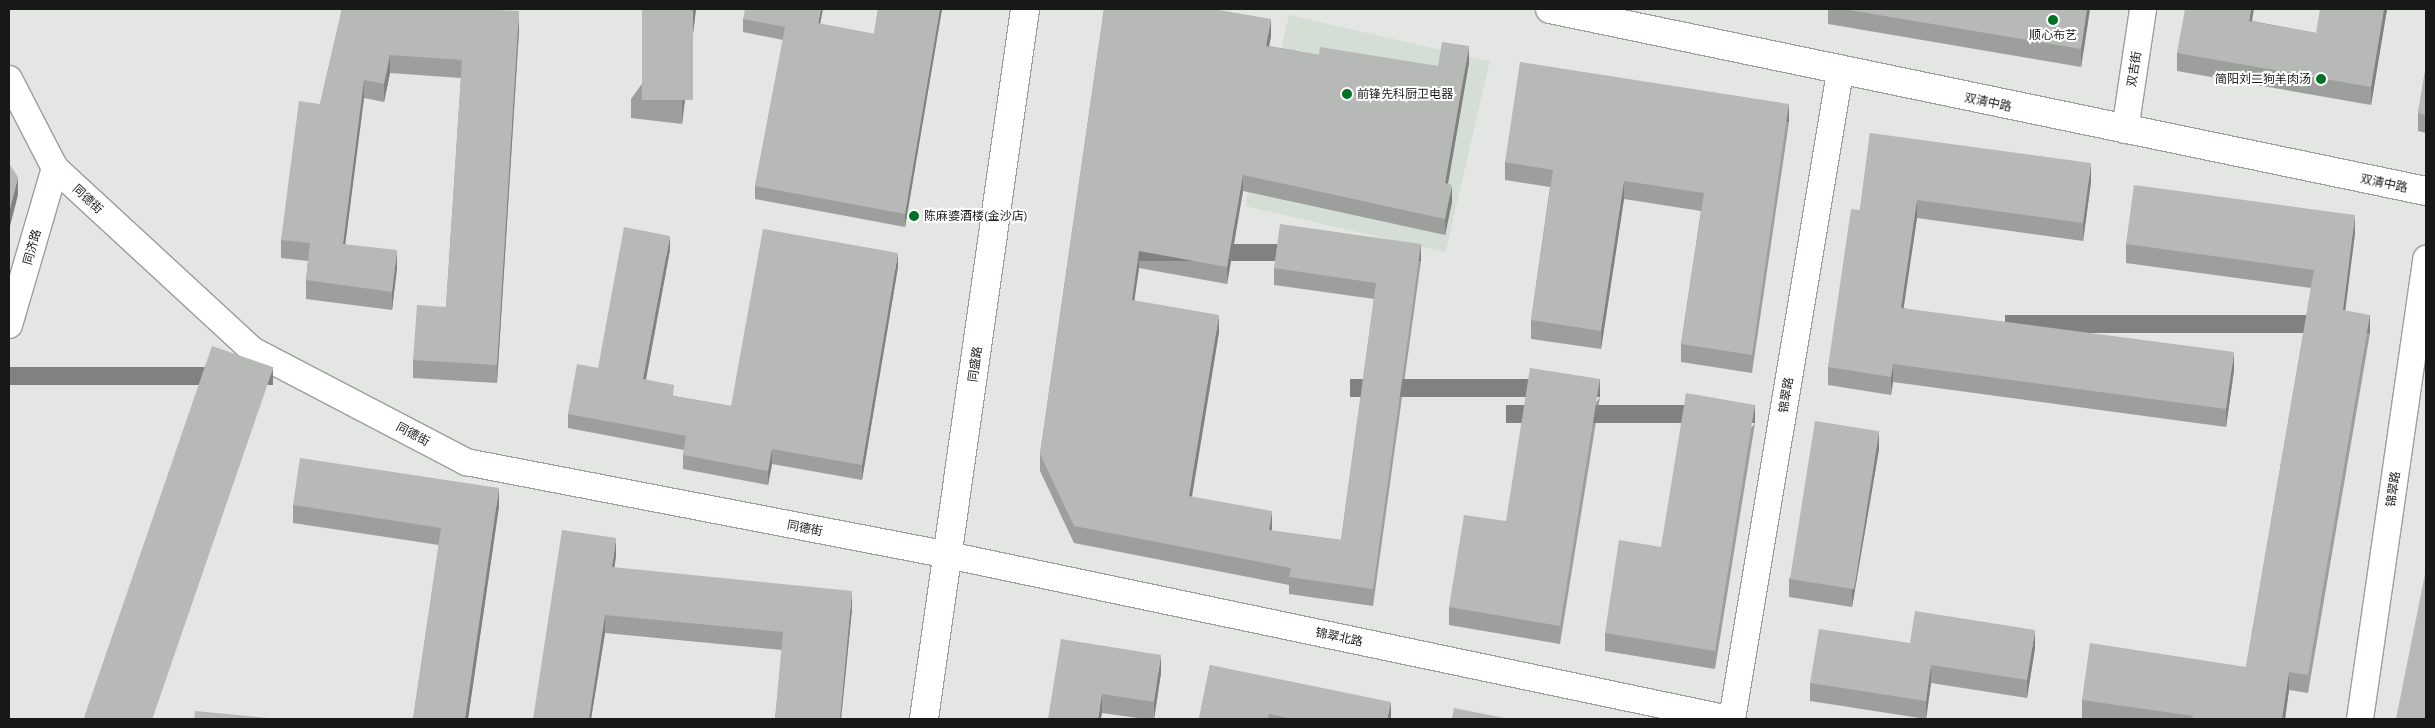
<!DOCTYPE html>
<meta charset="utf-8">
<style>
body{margin:0}
#map{position:relative;width:2435px;height:728px;overflow:hidden;background:#e3e6e3;font-family:Ubuntu,"Noto Sans SC",sans-serif}
div>[style]{position:absolute}
.built>*{inset:0;background:#d5ded5;transform-origin:0 0}
.roads{filter:drop-shadow(1px 0 #9b9e9b) drop-shadow(-1px 0 #9b9e9b) drop-shadow(0 1px #9b9e9b) drop-shadow(0 -1px #9b9e9b)}
.street>*{height:26px;margin:-13px;padding:0 13px;transform-origin:13px;border-radius:13px;background:#fff}
.secondary>*{height:28px;margin:-14px;padding:0 14px;transform-origin:14px;border-radius:14px;background:#fff}
.wall>*{inset:0;background:#9d9f9d}
.shaded-wall>*{inset:0;background:#7f827f;transform-origin:0 0}
.building>*{inset:0;background:#b6b9b6;transform-origin:0 0}
.dots>*{width:14px;height:14px;translate:-50% -50%;box-sizing:border-box;border:2px solid #fff;border-radius:50%}
span{translate:-50% -50%;white-space:nowrap;text-align:center;line-height:1.15;-webkit-text-stroke:4px #fff;paint-order:stroke}
.poi-label{font-size:12px;color:#171817}
.right{translate:-100% -50%;text-align:right}
.left{translate:0 -50%;text-align:left}
.street-label{font-size:12px;color:#171817}
.frame{position:absolute;inset:0;border:10px solid #171817;pointer-events:none}
</style>
<div id="map">
<div class="built">
<div style="left:1289px;top:15px;width:206px;height:196px;rotate:13deg"></div>
</div>
<div class="roads">
<div class="street">
<div style="left:9px;top:79px;width:100px;rotate:62.7deg"></div>
<div style="left:55px;top:168px;width:268px;rotate:42.7deg"></div>
<div style="left:252px;top:350px;width:242px;rotate:27.6deg"></div>
<div style="left:466px;top:462px;width:491px;rotate:10.9deg"></div>
<div style="left:948px;top:555px;width:798px;rotate:11.86deg"></div>
<div style="left:2125px;top:130px;width:122px;rotate:-81.5deg"></div>
<div style="left:9px;top:325px;width:164px;rotate:-73.7deg"></div>
<div style="left:1732px;top:719px;width:656px;rotate:-80.52deg"></div>
<div style="left:2360px;top:719px;width:465px;rotate:-81.8deg"></div>
</div>
<div class="secondary">
<div style="left:1550px;top:9px;width:895px;rotate:11.74deg"></div>
<div style="left:924px;top:719px;width:717px;rotate:-81.9deg"></div>
</div>
</div>
<div class="wall">
<div style="clip-path:polygon(342px 9px,519px 30px,497px 383px,413px 378px,413px 360px,446px 307px,461px 78px,390px 73px,384px 102px,364px 98px,345px 244px,397px 268px,392px 310px,306px 299px,306px 280px,308px 261px,281px 258px,281px 240px,320px 104px)"></div>
<div style="clip-path:polygon(696px 9px,682px 124px,631px 118px,631px 99px)"></div>
<div style="clip-path:polygon(878px 9px,942px 9px,905px 227px,755px 199px,755px 186px,783px 40px,743px 32px,743px 19px,820px 24px,874px 34px)"></div>
<div style="clip-path:polygon(1104px 9px,1271px 36px,1269px 46px,1319px 55px,1438px 66px,1469px 63px,1448px 184px,1452px 202px,1445px 235px,1243px 191px,1227px 284px,1139px 268px,1134px 301px,1219px 332px,1192px 497px,1272px 527px,1272px 531px,1341px 540px,1374px 299px,1274px 285px,1274px 268px,1421px 261px,1373px 606px,1289px 594px,1289px 585px,1074px 543px,1040px 471px,1040px 454px)"></div>
<div style="clip-path:polygon(1828px 9px,2090px 9px,2081px 67px,1828px 24px)"></div>
<div style="clip-path:polygon(2387px 9px,2371px 105px,2177px 71px,2177px 53px,2252px 21px,2316px 33px)"></div>
<div style="clip-path:polygon(2426px 66px,2426px 133px,2418px 131px,2418px 113px)"></div>
<div style="clip-path:polygon(1789px 122px,1752px 373px,1681px 362px,1681px 344px,1701px 211px,1624px 199px,1601px 349px,1531px 339px,1531px 320px,1550px 187px,1505px 180px,1505px 162px)"></div>
<div style="clip-path:polygon(1870px 133px,2091px 182px,2083px 241px,1917px 218px,1903px 308px,2234px 370px,2226px 427px,1893px 382px,1891px 395px,1828px 385px,1828px 367px,1860px 210px)"></div>
<div style="clip-path:polygon(2355px 233px,2345px 311px,2370px 333px,2308px 693px,2289px 690px,2285px 719px,2092px 719px,2082px 718px,2082px 700px,2246px 667px,2311px 288px,2126px 263px,2126px 244px)"></div>
<div style="clip-path:polygon(670px 250px,646px 380px,674px 396px,731px 406px,898px 267px,862px 480px,772px 464px,768px 485px,683px 469px,683px 455px,684px 450px,568px 428px,568px 414px,598px 368px)"></div>
<div style="clip-path:polygon(1600px 397px,1560px 644px,1449px 625px,1449px 607px)"></div>
<div style="clip-path:polygon(1755px 423px,1715px 669px,1605px 651px,1605px 633px,1661px 547px)"></div>
<div style="clip-path:polygon(1879px 449px,1852px 607px,1789px 597px,1789px 579px)"></div>
<div style="clip-path:polygon(293px 505px,499px 506px,468px 719px,413px 719px,439px 545px,293px 523px)"></div>
<div style="clip-path:polygon(616px 556px,614px 568px,852px 609px,841px 719px,775px 719px,782px 650px,605px 633px,591px 719px,533px 719px)"></div>
<div style="clip-path:polygon(1061px 639px,1161px 673px,1154px 719px,1145px 719px,1102px 713px)"></div>
<div style="clip-path:polygon(1910px 643px,2035px 648px,2027px 698px,1931px 683px,1926px 719px,1810px 701px,1810px 683px)"></div>
<div style="clip-path:polygon(1210px 665px,1391px 719px,1199px 719px)"></div>
</div>
<div class="shaded-wall">
<div style="clip-path:polygon(693px 9px,696px 9px,682px 124px,682px 106px)"></div>
<div style="clip-path:polygon(821px 9px,823px 9px,818px 36px,818px 23px)"></div>
<div style="clip-path:polygon(940px 9px,942px 9px,905px 227px,905px 214px)"></div>
<div style="clip-path:polygon(2087px 9px,2090px 9px,2081px 67px,2081px 49px)"></div>
<div style="clip-path:polygon(2251px 9px,2254px 9px,2249px 39px,2249px 21px)"></div>
<div style="clip-path:polygon(2384px 9px,2387px 9px,2371px 105px,2371px 87px)"></div>
<div style="clip-path:polygon(519px 11px,519px 30px,497px 383px,497px 365px)"></div>
<div style="clip-path:polygon(1271px 19px,1271px 36px,1266px 62px,1266px 46px)"></div>
<div style="clip-path:polygon(1469px 46px,1469px 63px,1445px 200px,1445px 183px)"></div>
<div style="clip-path:polygon(390px 55px,390px 73px,384px 102px,384px 84px)"></div>
<div style="clip-path:polygon(364px 80px,364px 98px,343px 262px,343px 244px)"></div>
<div style="left:1789px;top:104px;width:18px;height:254px;rotate:90deg"></div>
<div style="clip-path:polygon(2091px 163px,2091px 182px,2083px 241px,2083px 223px)"></div>
<div style="clip-path:polygon(1243px 175px,1243px 191px,1227px 284px,1227px 267px)"></div>
<div style="clip-path:polygon(18px 177px,18px 195px,9px 230px,9px 212px)"></div>
<div style="clip-path:polygon(1624px 181px,1624px 199px,1601px 349px,1601px 331px)"></div>
<div style="clip-path:polygon(1452px 185px,1452px 202px,1445px 235px,1445px 219px)"></div>
<div style="clip-path:polygon(1917px 200px,1917px 218px,1901px 326px,1901px 308px)"></div>
<div style="clip-path:polygon(2355px 215px,2355px 233px,2343px 328px,2343px 310px)"></div>
<div style="clip-path:polygon(670px 236px,670px 250px,643px 394px,643px 379px)"></div>
<div style="left:1421px;top:244px;width:17px;height:348px;rotate:90deg"></div>
<div style="clip-path:polygon(397px 250px,397px 268px,392px 310px,392px 292px)"></div>
<div style="clip-path:polygon(1139px 251px,1139px 268px,1132px 317px,1132px 300px)"></div>
<div style="clip-path:polygon(898px 253px,898px 267px,862px 480px,862px 465px)"></div>
<div style="clip-path:polygon(1219px 315px,1219px 332px,1189px 513px,1189px 496px)"></div>
<div style="left:2370px;top:315px;width:18px;height:365px;rotate:90deg"></div>
<div style="clip-path:polygon(2234px 352px,2234px 370px,2226px 427px,2226px 409px)"></div>
<div style="clip-path:polygon(1893px 364px,1893px 382px,1891px 395px,1891px 377px)"></div>
<div style="left:273px;top:367px;width:18px;height:371px;rotate:90deg"></div>
<div style="left:1600px;top:379px;width:18px;height:250px;rotate:90deg"></div>
<div style="left:1755px;top:405px;width:18px;height:249px;rotate:90deg"></div>
<div style="clip-path:polygon(1879px 431px,1879px 449px,1852px 607px,1852px 589px)"></div>
<div style="clip-path:polygon(772px 449px,772px 464px,768px 485px,768px 471px)"></div>
<div style="clip-path:polygon(499px 488px,499px 506px,468px 719px,465px 719px)"></div>
<div style="clip-path:polygon(1272px 511px,1272px 527px,1269px 547px,1269px 530px)"></div>
<div style="clip-path:polygon(616px 538px,616px 556px,612px 585px,612px 567px)"></div>
<div style="clip-path:polygon(852px 591px,852px 609px,841px 719px,840px 719px)"></div>
<div style="clip-path:polygon(605px 615px,605px 633px,591px 719px,589px 719px)"></div>
<div style="clip-path:polygon(2035px 630px,2035px 648px,2027px 698px,2027px 680px)"></div>
<div style="clip-path:polygon(1161px 655px,1161px 673px,1154px 719px,1154px 702px)"></div>
<div style="clip-path:polygon(1931px 665px,1931px 683px,1926px 719px,1926px 701px)"></div>
<div style="clip-path:polygon(2289px 672px,2289px 690px,2285px 719px,2282px 719px)"></div>
<div style="clip-path:polygon(1102px 694px,1102px 713px,1101px 719px,1098px 719px)"></div>
<div style="clip-path:polygon(1391px 702px,1391px 719px,1387px 719px)"></div>
</div>
<div class="building">
<div style="clip-path:polygon(342px 9px,477px 9px,519px 11px,497px 365px,413px 360px,417px 305px,446px 307px,462px 60px,390px 55px,384px 84px,364px 80px,343px 244px,397px 250px,392px 292px,306px 280px,310px 243px,281px 240px,299px 101px,320px 104px)"></div>
<div style="left:642px;top:9px;width:51px;height:91px"></div>
<div style="clip-path:polygon(745px 9px,821px 9px,818px 23px,874px 34px,878px 9px,940px 9px,905px 214px,755px 186px,785px 27px,743px 19px)"></div>
<div style="clip-path:polygon(1104px 9px,1213px 9px,1271px 19px,1266px 46px,1319px 55px,1320px 47px,1438px 66px,1442px 42px,1469px 46px,1445px 183px,1452px 185px,1445px 219px,1243px 175px,1227px 267px,1139px 251px,1132px 300px,1219px 315px,1189px 496px,1272px 511px,1269px 530px,1341px 540px,1376px 283px,1274px 268px,1280px 224px,1421px 244px,1373px 589px,1289px 577px,1291px 568px,1074px 526px,1040px 454px)"></div>
<div style="clip-path:polygon(1843px 9px,2087px 9px,2081px 49px)"></div>
<div style="clip-path:polygon(2185px 9px,2251px 9px,2249px 21px,2316px 33px,2320px 9px,2384px 9px,2371px 87px,2177px 53px)"></div>
<div style="clip-path:polygon(1520px 62px,1789px 104px,1752px 355px,1681px 344px,1704px 193px,1624px 181px,1601px 331px,1531px 320px,1553px 170px,1505px 162px)"></div>
<div style="clip-path:polygon(2426px 66px,2426px 115px,2418px 113px)"></div>
<div style="clip-path:polygon(1870px 133px,2091px 163px,2083px 223px,1917px 200px,1901px 308px,2234px 352px,2226px 409px,1893px 364px,1891px 377px,1828px 367px,1851px 209px,1860px 210px)"></div>
<div style="clip-path:polygon(9px 163px,18px 177px,9px 212px)"></div>
<div style="clip-path:polygon(2134px 185px,2355px 215px,2343px 310px,2370px 315px,2308px 675px,2289px 672px,2282px 719px,2192px 719px,2193px 716px,2082px 700px,2090px 643px,2246px 667px,2314px 270px,2126px 244px)"></div>
<div style="clip-path:polygon(624px 227px,670px 236px,643px 379px,674px 385px,673px 396px,731px 406px,763px 229px,898px 253px,862px 465px,772px 449px,768px 471px,683px 455px,686px 436px,568px 414px,577px 364px,598px 368px)"></div>
<div style="left:212px;top:346px;width:65px;height:393px;rotate:19deg"></div>
<div style="clip-path:polygon(1530px 368px,1600px 379px,1560px 626px,1449px 607px,1464px 515px,1506px 521px)"></div>
<div style="clip-path:polygon(1686px 393px,1755px 405px,1715px 651px,1605px 633px,1619px 540px,1661px 547px)"></div>
<div style="left:1815px;top:421px;width:65px;height:160px;rotate:9deg"></div>
<div style="clip-path:polygon(300px 458px,499px 488px,465px 719px,413px 719px,441px 528px,293px 505px)"></div>
<div style="clip-path:polygon(562px 530px,616px 538px,612px 567px,852px 591px,840px 719px,775px 719px,783px 632px,605px 615px,589px 719px,533px 719px)"></div>
<div style="clip-path:polygon(2426px 569px,2426px 719px,2396px 719px)"></div>
<div style="clip-path:polygon(1915px 611px,2035px 630px,2027px 680px,1931px 665px,1926px 701px,1810px 683px,1819px 629px,1910px 643px)"></div>
<div style="clip-path:polygon(1061px 639px,1161px 655px,1154px 702px,1102px 694px,1098px 719px,1048px 719px)"></div>
<div style="clip-path:polygon(1210px 665px,1391px 702px,1387px 719px,1293px 719px,1269px 714px,1268px 719px,1199px 719px)"></div>
<div style="clip-path:polygon(1454px 708px,1509px 719px,1452px 719px)"></div>
<div style="clip-path:polygon(195px 711px,279px 719px,194px 719px)"></div>
</div>
<div class="dots">
<div style="left:2053px;top:20px;background:#007224"></div>
<div style="left:2321px;top:79px;background:#007224"></div>
<div style="left:1347px;top:94px;background:#007224"></div>
<div style="left:914px;top:216px;background:#007224"></div>
</div>
<div class="poi-label">
<span style="left:2053px;top:35px">顺心布艺</span>
<span class="right" style="left:2311px;top:79px">简阳刘二狗羊肉汤</span>
<span class="left" style="left:1357px;top:94px">前锋先科厨卫电器</span>
<span class="left" style="left:924px;top:216px">陈麻婆酒楼(金沙店)</span>
</div>
<div class="street-label">
<span style="left:2134px;top:69px;rotate:-81deg">双吉街</span>
<span style="left:1988px;top:102px;rotate:12deg">双清中路</span>
<span style="left:2384px;top:183px;rotate:12deg">双清中路</span>
<span style="left:88px;top:199px;rotate:43deg">同德街</span>
<span style="left:32px;top:247px;rotate:-74deg">同济路</span>
<span style="left:975px;top:364px;rotate:-82deg">同盛路</span>
<span style="left:1786px;top:395px;rotate:-81deg">锦翠路</span>
<span style="left:413px;top:434px;rotate:28deg">同德街</span>
<span style="left:2393px;top:489px;rotate:-82deg">锦翠路</span>
<span style="left:805px;top:528px;rotate:11deg">同德街</span>
<span style="left:1339px;top:637px;rotate:12deg">锦翠北路</span>
</div>
<div class="frame"></div>
</div>
